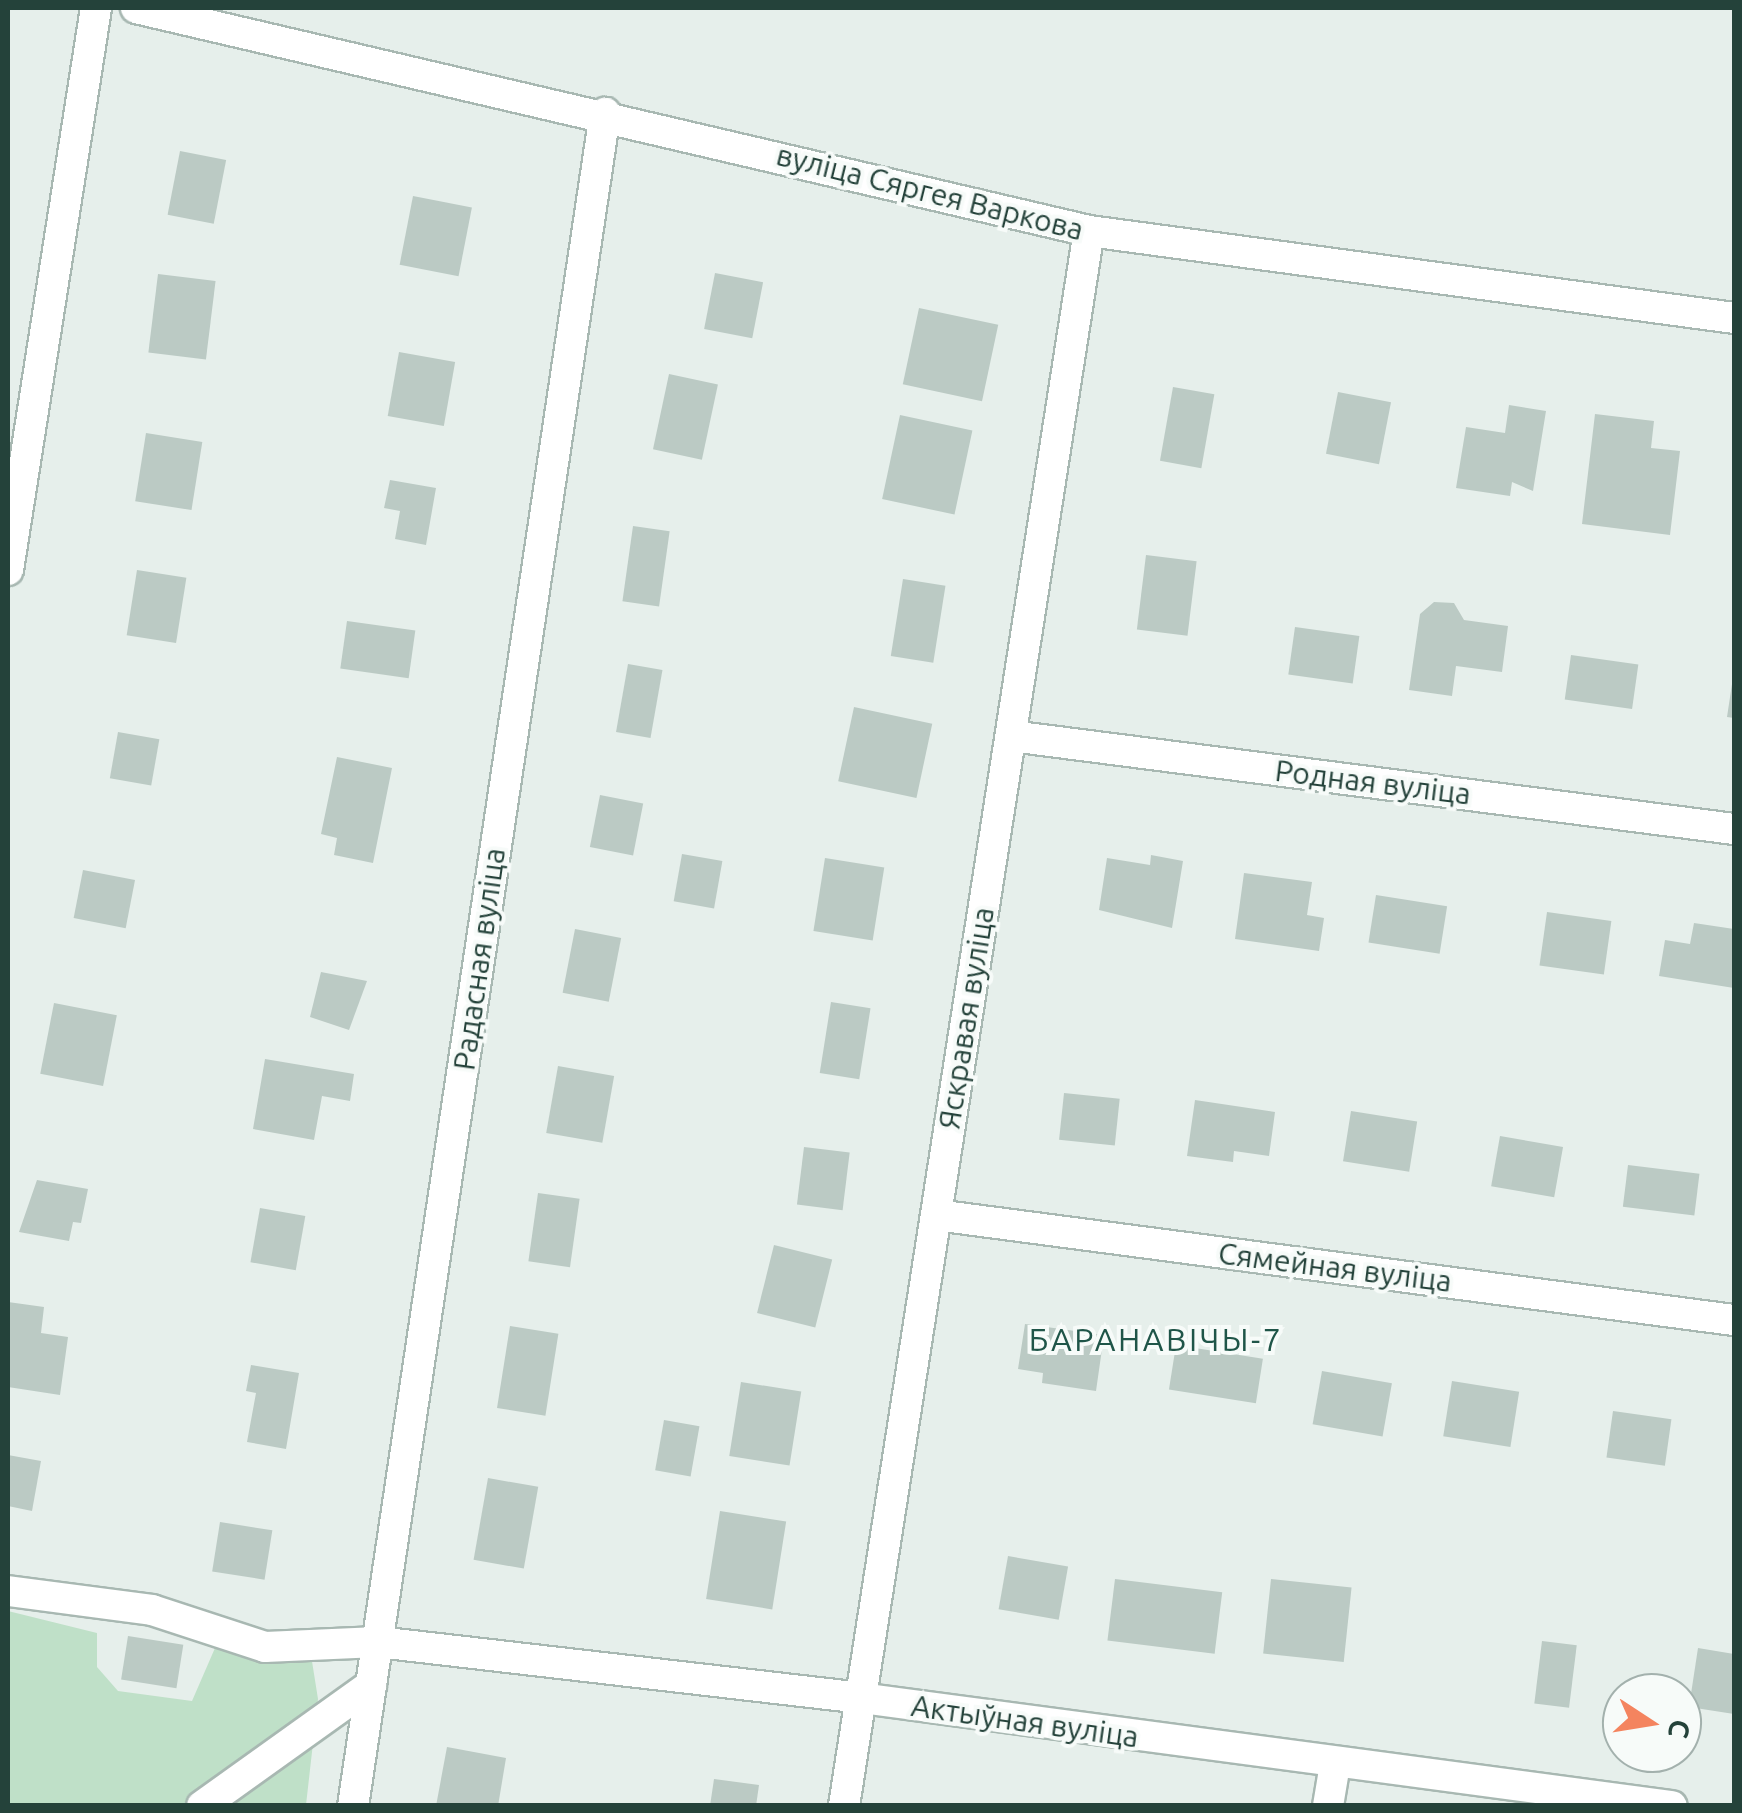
<!DOCTYPE html>
<meta charset="utf-8">
<style>
body{margin:0}
#map{position:relative;width:1742px;height:1813px;overflow:hidden;background:#e6efeb;font-family:Ubuntu,sans-serif}
div>[style]{position:absolute}
.green>*{inset:0;background:#bfe0c8}
.building>*{inset:0;background:#bbcac4;transform-origin:0 0}
.roads{filter:drop-shadow(2px 0 #a8b8b2) drop-shadow(-2px 0 #a8b8b2) drop-shadow(0 2px #a8b8b2) drop-shadow(0 -2px #a8b8b2)}
.minor>*{height:30px;margin:-15px;padding:0 15px;transform-origin:15px;border-radius:15px;background:#fff}
span{translate:-50% -50%;white-space:nowrap;text-align:center;line-height:1.15;-webkit-text-stroke:8px #f7fbf9;paint-order:stroke}
.street-label{font-size:30px;color:#24423a}
.neighbourhood-label{font-size:32px;color:#1f5548;letter-spacing:2.5px}
.frame{position:absolute;inset:0;border:10px solid #24423a;pointer-events:none}
.north{position:absolute;left:1602px;top:1673px;width:100px;height:100px;box-sizing:border-box;background:#f7fbf9;border:2px solid #a3b1ad;border-radius:50%;rotate:102deg;font-size:28px;font-weight:700;line-height:40px;text-align:center;color:#24423a}
.north::after{content:'';display:block;margin:auto;width:35px;height:45px;background:#f4845f;clip-path:polygon(50% 0,100% 100%,50% 72%,0 100%)}
</style>
<div id="map">
<div class="green">
<div style="clip-path:polygon(8px 1611px,97px 1633px,97px 1667px,118px 1691px,192px 1701px,215px 1648px,311px 1655px,318px 1699px,306px 1805px,8px 1805px)"></div>
</div>
<div class="building">
<div style="left:180px;top:151px;width:47px;height:65px;rotate:11deg"></div>
<div style="left:413px;top:196px;width:60px;height:70px;rotate:11deg"></div>
<div style="left:715px;top:273px;width:49px;height:57px;rotate:11deg"></div>
<div style="left:158px;top:274px;width:58px;height:79px;rotate:7deg"></div>
<div style="left:919px;top:308px;width:81px;height:78px;rotate:12deg"></div>
<div style="left:399px;top:352px;width:57px;height:65px;rotate:10deg"></div>
<div style="left:669px;top:374px;width:50px;height:77px;rotate:12deg"></div>
<div style="left:1173px;top:387px;width:42px;height:75px;rotate:10deg"></div>
<div style="left:1338px;top:392px;width:54px;height:63px;rotate:11deg"></div>
<div style="clip-path:polygon(1509px 405px,1546px 411px,1533px 491px,1512px 482px,1510px 496px,1456px 488px,1466px 427px,1505px 433px)"></div>
<div style="clip-path:polygon(1595px 414px,1654px 421px,1651px 448px,1680px 451px,1670px 535px,1582px 524px)"></div>
<div style="left:900px;top:415px;width:74px;height:86px;rotate:12deg"></div>
<div style="left:146px;top:433px;width:57px;height:69px;rotate:9deg"></div>
<div style="clip-path:polygon(390px 480px,436px 488px,426px 545px,395px 539px,400px 511px,384px 508px)"></div>
<div style="left:633px;top:526px;width:37px;height:76px;rotate:8deg"></div>
<div style="left:1146px;top:555px;width:51px;height:75px;rotate:7deg"></div>
<div style="left:137px;top:570px;width:50px;height:66px;rotate:9deg"></div>
<div style="left:903px;top:579px;width:43px;height:78px;rotate:9deg"></div>
<div style="clip-path:polygon(1434px 602px,1454px 603px,1464px 620px,1508px 626px,1502px 672px,1456px 666px,1452px 696px,1409px 690px,1420px 614px)"></div>
<div style="left:347px;top:621px;width:69px;height:48px;rotate:8deg"></div>
<div style="left:1295px;top:627px;width:65px;height:48px;rotate:8deg"></div>
<div style="left:1571px;top:655px;width:68px;height:45px;rotate:8deg"></div>
<div style="left:628px;top:664px;width:35px;height:69px;rotate:10deg"></div>
<div style="clip-path:polygon(1732px 684px,1734px 684px,1734px 718px,1727px 717px)"></div>
<div style="left:854px;top:707px;width:80px;height:76px;rotate:12deg"></div>
<div style="left:118px;top:732px;width:42px;height:47px;rotate:10deg"></div>
<div style="clip-path:polygon(337px 757px,392px 768px,373px 863px,334px 855px,337px 838px,321px 834px)"></div>
<div style="left:600px;top:795px;width:44px;height:53px;rotate:11deg"></div>
<div style="left:682px;top:854px;width:41px;height:48px;rotate:10deg"></div>
<div style="clip-path:polygon(1151px 855px,1183px 861px,1172px 928px,1099px 910px,1107px 858px,1150px 865px)"></div>
<div style="left:825px;top:858px;width:60px;height:74px;rotate:9deg"></div>
<div style="left:83px;top:870px;width:53px;height:49px;rotate:11deg"></div>
<div style="clip-path:polygon(1244px 873px,1312px 882px,1307px 915px,1324px 918px,1319px 951px,1235px 939px)"></div>
<div style="left:1376px;top:895px;width:72px;height:48px;rotate:9deg"></div>
<div style="left:1547px;top:912px;width:65px;height:54px;rotate:8deg"></div>
<div style="clip-path:polygon(1694px 923px,1734px 929px,1734px 988px,1659px 976px,1665px 940px,1690px 944px)"></div>
<div style="left:575px;top:929px;width:47px;height:65px;rotate:11deg"></div>
<div style="clip-path:polygon(321px 972px,367px 981px,349px 1030px,310px 1017px)"></div>
<div style="left:831px;top:1002px;width:40px;height:72px;rotate:9deg"></div>
<div style="left:54px;top:1003px;width:64px;height:72px;rotate:11deg"></div>
<div style="clip-path:polygon(265px 1059px,354px 1074px,350px 1101px,322px 1096px,314px 1140px,253px 1129px)"></div>
<div style="left:558px;top:1066px;width:57px;height:68px;rotate:10deg"></div>
<div style="left:1064px;top:1093px;width:56px;height:47px;rotate:6deg"></div>
<div style="clip-path:polygon(1195px 1100px,1275px 1112px,1269px 1156px,1234px 1151px,1233px 1162px,1187px 1156px)"></div>
<div style="left:1351px;top:1111px;width:67px;height:51px;rotate:9deg"></div>
<div style="left:1500px;top:1136px;width:64px;height:51px;rotate:10deg"></div>
<div style="left:804px;top:1147px;width:46px;height:58px;rotate:7deg"></div>
<div style="left:1628px;top:1165px;width:72px;height:42px;rotate:7deg"></div>
<div style="clip-path:polygon(37px 1180px,88px 1189px,81px 1223px,73px 1222px,69px 1241px,19px 1232px)"></div>
<div style="left:538px;top:1193px;width:42px;height:69px;rotate:8deg"></div>
<div style="left:260px;top:1208px;width:46px;height:55px;rotate:10deg"></div>
<div style="left:774px;top:1245px;width:60px;height:70px;rotate:14deg"></div>
<div style="clip-path:polygon(8px 1302px,44px 1307px,41px 1333px,68px 1337px,60px 1395px,8px 1387px)"></div>
<div style="clip-path:polygon(1025px 1324px,1104px 1335px,1096px 1391px,1042px 1383px,1043px 1373px,1018px 1369px)"></div>
<div style="left:510px;top:1326px;width:49px;height:83px;rotate:9deg"></div>
<div style="left:1176px;top:1345px;width:88px;height:45px;rotate:9deg"></div>
<div style="clip-path:polygon(251px 1365px,299px 1373px,286px 1449px,247px 1442px,256px 1393px,246px 1391px)"></div>
<div style="left:1322px;top:1371px;width:71px;height:54px;rotate:10deg"></div>
<div style="left:1452px;top:1381px;width:68px;height:56px;rotate:9deg"></div>
<div style="left:741px;top:1382px;width:61px;height:75px;rotate:9deg"></div>
<div style="left:1613px;top:1411px;width:59px;height:47px;rotate:8deg"></div>
<div style="left:664px;top:1420px;width:36px;height:51px;rotate:10deg"></div>
<div style="clip-path:polygon(8px 1455px,41px 1461px,32px 1511px,8px 1506px)"></div>
<div style="left:488px;top:1478px;width:51px;height:83px;rotate:10deg"></div>
<div style="left:720px;top:1511px;width:67px;height:89px;rotate:9deg"></div>
<div style="left:220px;top:1522px;width:53px;height:50px;rotate:9deg"></div>
<div style="left:1008px;top:1556px;width:61px;height:54px;rotate:10deg"></div>
<div style="left:1115px;top:1579px;width:108px;height:62px;rotate:7deg"></div>
<div style="left:1271px;top:1579px;width:81px;height:75px;rotate:6deg"></div>
<div style="left:128px;top:1636px;width:56px;height:44px;rotate:9deg"></div>
<div style="left:1542px;top:1641px;width:35px;height:63px;rotate:7deg"></div>
<div style="clip-path:polygon(1698px 1648px,1734px 1654px,1734px 1714px,1689px 1707px)"></div>
<div style="clip-path:polygon(447px 1747px,506px 1758px,498px 1806px,436px 1806px)"></div>
<div style="clip-path:polygon(714px 1779px,759px 1785px,756px 1806px,710px 1806px)"></div>
</div>
<div class="roads">
<div class="minor">
<div style="left:136px;top:8px;width:979px;rotate:13.17deg"></div>
<div style="left:1089px;top:231px;width:651px;rotate:7.68deg"></div>
<div style="left:8px;top:570px;width:569px;rotate:-81.1deg"></div>
<div style="left:1011px;top:736px;width:729px;rotate:7.33deg"></div>
<div style="left:936px;top:1215px;width:805px;rotate:7.5deg"></div>
<div style="left:8px;top:1591px;width:145px;rotate:7.5deg"></div>
<div style="left:152px;top:1610px;width:119px;rotate:18.1deg"></div>
<div style="left:265px;top:1647px;width:113px;rotate:-2.5deg"></div>
<div style="left:378px;top:1642px;width:486px;rotate:6.6deg"></div>
<div style="left:861px;top:1698px;width:818px;rotate:7.59deg"></div>
<div style="left:202px;top:1806px;width:208px;rotate:-35.6deg"></div>
<div style="left:353px;top:1806px;width:1712px;rotate:-81.53deg"></div>
<div style="left:844px;top:1806px;width:1594px;rotate:-81.16deg"></div>
<div style="left:1328px;top:1806px;width:43px;rotate:-80.5deg"></div>
</div>
</div>
<div class="street-label">
<span style="left:930px;top:192px;rotate:14deg">вуліца Сяргея Варкова</span>
<span style="left:1373px;top:782px;rotate:7deg">Родная вуліца</span>
<span style="left:479px;top:959px;rotate:-82deg">Радасная вуліца</span>
<span style="left:966px;top:1018px;rotate:-81deg">Яскравая вуліца</span>
<span style="left:1335px;top:1267px;rotate:7deg">Сямейная вуліца</span>
<span style="left:1025px;top:1721px;rotate:8deg">Актыўная вуліца</span>
</div>
<div class="neighbourhood-label">
<span style="left:1156px;top:1339px">БАРАНАВІЧЫ-7</span>
</div>
<div class="frame"></div>
<div class="north">С</div>
</div>
